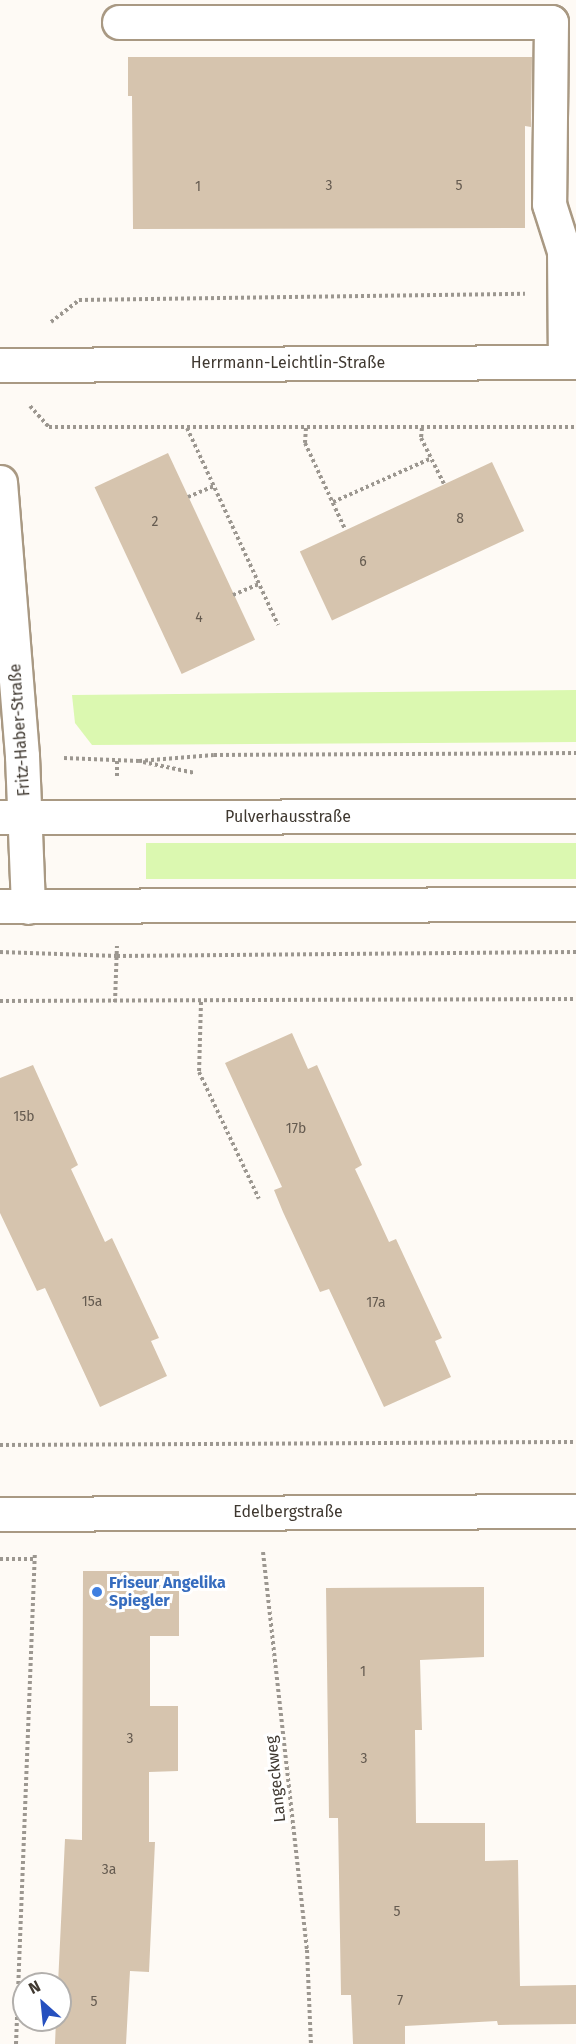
<!DOCTYPE html>
<meta charset="utf-8">
<style>
body{margin:0}
#map{position:relative;width:576px;height:2044px;overflow:hidden;background:#fefaf5;font-family:"Fira Sans",sans-serif}
div>[style]{position:absolute}
.green>*{inset:0;background:#dbf8b0;transform-origin:0 0}
.building>*{inset:0;background:#d6c4ae;transform-origin:0 0}
.path>*{height:4px;margin-top:-2px;transform-origin:0;background:repeating-linear-gradient(90deg,#9c9790 0 3px,transparent 0 6px)}
.roads{filter:drop-shadow(2px 0 #a99983) drop-shadow(-2px 0 #a99983) drop-shadow(0 2px #a99983) drop-shadow(0 -2px #a99983)}
.minor>*{height:33px;margin:-16.5px;padding:0 16.5px;transform-origin:16.5px;border-radius:16.5px;background:#fff}
.major>*{height:33px;margin:-16.5px;padding:0 16.5px;transform-origin:16.5px;border-radius:16.5px;background:#fff}
.dots>*{width:16px;height:16px;translate:-50% -50%;box-sizing:border-box;border:3px solid #fff;border-radius:50%}
span{translate:-50% -50%;white-space:nowrap;text-align:center;line-height:1.15;-webkit-text-stroke:6px #fff;paint-order:stroke}
.number-label{font-size:14px;color:#655b50}
.number-label span{-webkit-text-stroke-width:0}
.street-label{font-size:16px;color:#3f3830}
.shop-label{font-size:16px;color:#366cbe;font-weight:700}
.left{translate:0 -50%;text-align:left}
.north{position:absolute;left:12px;top:1972px;width:60px;height:60px;box-sizing:border-box;background:#fff;border:2px solid #b2afac;border-radius:50%;rotate:333deg;font-size:16px;font-weight:700;line-height:24px;text-align:center;color:#3f3830}
.north::after{content:'';display:block;margin:auto;width:21px;height:27px;background:#2650bf;clip-path:polygon(50% 0,100% 100%,50% 72%,0 100%)}
</style>
<div id="map">
<div class="green">
<div style="clip-path:polygon(576px 690px,576px 742px,92px 745px,75px 723px,72px 695px)"></div>
<div style="left:576px;top:843px;width:36px;height:430px;rotate:90deg"></div>
</div>
<div class="building">
<div style="clip-path:polygon(128px 57px,532px 57px,531px 127px,525px 126px,525px 228px,133px 229px,132px 96px,128px 96px)"></div>
<div style="left:168px;top:453px;width:206px;height:81px;rotate:65deg"></div>
<div style="left:492px;top:462px;width:76px;height:212px;rotate:65deg"></div>
<div style="clip-path:polygon(292px 1033px,308px 1069px,317px 1065px,362px 1165px,355px 1169px,371px 1203px,389px 1242px,396px 1239px,442px 1338px,435px 1341px,451px 1377px,384px 1407px,329px 1289px,320px 1292px,283px 1212px,274px 1190px,282px 1187px,225px 1063px)"></div>
<div style="clip-path:polygon(33px 1065px,78px 1165px,71px 1169px,105px 1242px,112px 1238px,159px 1338px,151px 1341px,167px 1376px,100px 1407px,45px 1288px,37px 1291px,0 1213px,0 1078px)"></div>
<div style="clip-path:polygon(83px 1571px,179px 1571px,179px 1636px,150px 1636px,150px 1706px,178px 1706px,178px 1771px,149px 1772px,149px 1842px,155px 1842px,149px 1972px,130px 1971px,126px 2044px,55px 2044px,56px 2020px,60px 2020px,58px 1984px,65px 1839px,82px 1840px)"></div>
<div style="clip-path:polygon(484px 1587px,484px 1657px,420px 1660px,422px 1730px,415px 1730px,416px 1823px,485px 1823px,485px 1861px,518px 1860px,520px 1986px,576px 1985px,576px 2024px,498px 2025px,497px 2021px,405px 2026px,405px 2044px,353px 2044px,351px 1995px,341px 1995px,338px 1818px,329px 1818px,326px 1588px)"></div>
</div>
<div class="path">
<div style="left:51px;top:322px;width:36px;rotate:-38deg"></div>
<div style="left:79px;top:300px;width:446px;rotate:-0.8deg"></div>
<div style="left:30px;top:406px;width:28px;rotate:48deg"></div>
<div style="left:49px;top:427px;width:527px"></div>
<div style="left:187px;top:428px;width:217px;rotate:65.2deg"></div>
<div style="left:306px;top:428px;width:15px;rotate:94deg"></div>
<div style="left:305px;top:443px;width:95px;rotate:65.1deg"></div>
<div style="left:422px;top:428px;width:10px;rotate:96deg"></div>
<div style="left:421px;top:438px;width:51px;rotate:63.4deg"></div>
<div style="left:188px;top:497px;width:28px;rotate:-23deg"></div>
<div style="left:333px;top:502px;width:108px;rotate:-24deg"></div>
<div style="left:233px;top:595px;width:28px;rotate:-23deg"></div>
<div style="left:64px;top:758px;width:75px;rotate:2.3deg"></div>
<div style="left:139px;top:761px;width:75px;rotate:-4.6deg"></div>
<div style="left:214px;top:755px;width:362px;rotate:-0.3deg"></div>
<div style="left:117px;top:761px;width:15px;rotate:90deg"></div>
<div style="left:143px;top:762px;width:53px;rotate:11.9deg"></div>
<div style="left:0;top:952px;width:117px;rotate:2deg"></div>
<div style="left:117px;top:956px;width:459px;rotate:-0.5deg"></div>
<div style="left:0;top:1001px;width:576px;rotate:-0.2deg"></div>
<div style="left:115px;top:1002px;width:56px;rotate:-88deg"></div>
<div style="left:201px;top:1002px;width:70px;rotate:91.6deg"></div>
<div style="left:199px;top:1072px;width:140px;rotate:64.7deg"></div>
<div style="left:0;top:1445px;width:576px;rotate:-0.3deg"></div>
<div style="left:263px;top:1552px;width:400px;rotate:83.7deg"></div>
<div style="left:307px;top:1950px;width:94px;rotate:87.6deg"></div>
<div style="left:0;top:1559px;width:35px"></div>
<div style="left:16px;top:2044px;width:490px;rotate:-87.8deg"></div>
</div>
<div class="roads">
<div class="minor">
<div style="left:119px;top:22px;width:432px"></div>
<div style="left:551px;top:22px;width:182px;rotate:90.6deg"></div>
<div style="left:549px;top:204px;width:49px;rotate:72.3deg"></div>
<div style="left:564px;top:251px;width:111px;rotate:89.5deg"></div>
<div style="left:0;top:365px;width:576px;rotate:-0.3deg"></div>
<div style="left:0;top:482px;width:275px;rotate:85.4deg"></div>
<div style="left:22px;top:756px;width:151px;rotate:87.7deg"></div>
<div style="left:0;top:1514px;width:576px;rotate:-0.3deg"></div>
</div>
<div class="major">
<div style="left:0;top:817px;width:576px;rotate:-0.1deg"></div>
<div style="left:0;top:906px;width:576px;rotate:-0.2deg"></div>
</div>
</div>
<div class="dots">
<div style="left:97px;top:1592px;background:#3f7fe0"></div>
</div>
<div class="number-label">
<span style="left:329px;top:186px">3</span>
<span style="left:459px;top:186px">5</span>
<span style="left:198px;top:187px">1</span>
<span style="left:460px;top:519px">8</span>
<span style="left:155px;top:522px">2</span>
<span style="left:363px;top:562px">6</span>
<span style="left:199px;top:618px">4</span>
<span style="left:24px;top:1117px">15b</span>
<span style="left:296px;top:1129px">17b</span>
<span style="left:92px;top:1302px">15a</span>
<span style="left:376px;top:1303px">17a</span>
<span style="left:363px;top:1672px">1</span>
<span style="left:130px;top:1739px">3</span>
<span style="left:364px;top:1759px">3</span>
<span style="left:109px;top:1870px">3a</span>
<span style="left:397px;top:1912px">5</span>
<span style="left:400px;top:2001px">7</span>
<span style="left:94px;top:2002px">5</span>
</div>
<div class="street-label">
<span style="left:288px;top:363px">Herrmann-Leichtlin-Straße</span>
<span style="left:20px;top:730px;rotate:-94deg">Fritz-Haber-Straße</span>
<span style="left:288px;top:817px">Pulverhausstraße</span>
<span style="left:288px;top:1512px">Edelbergstraße</span>
<span style="left:276px;top:1779px;rotate:-96deg">Langeckweg</span>
</div>
<div class="shop-label">
<span class="left" style="left:109px;top:1592px">Friseur Angelika<br>Spiegler</span>
</div>
<div class="north">N</div>
</div>
